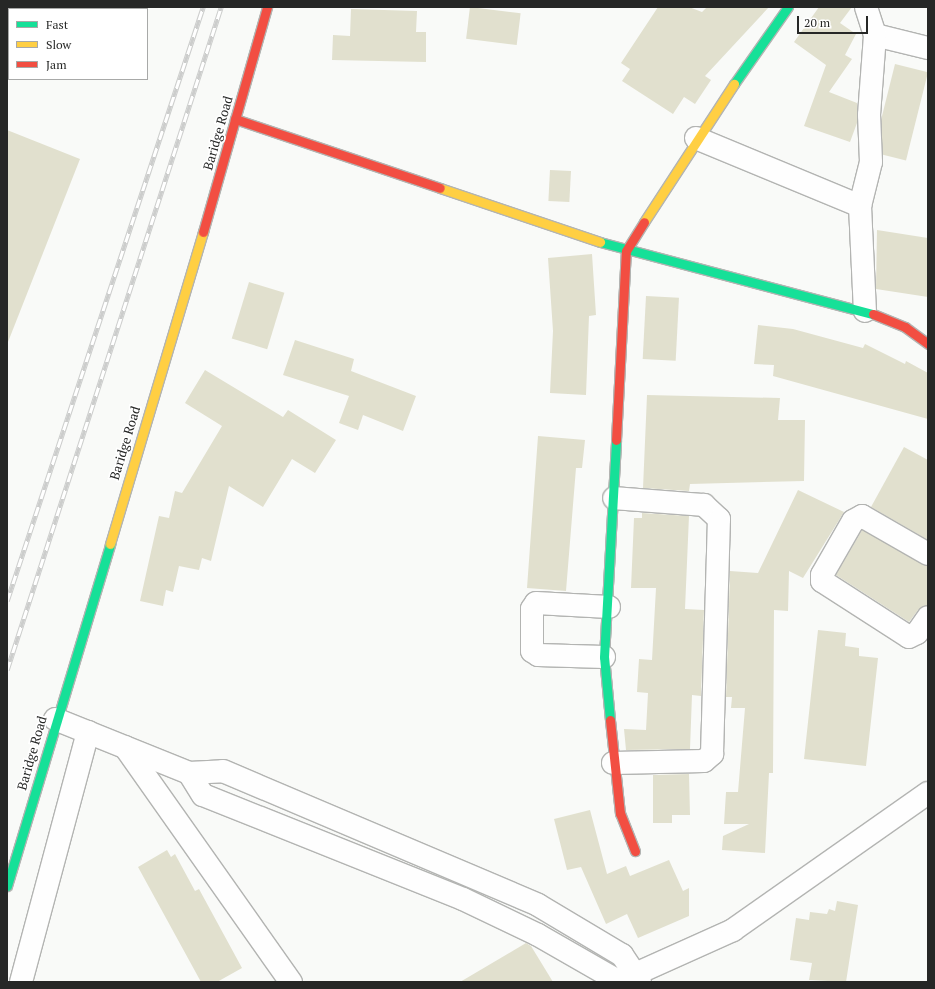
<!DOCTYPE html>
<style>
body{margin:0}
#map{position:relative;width:935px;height:989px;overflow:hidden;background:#f9faf8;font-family:"PT Serif",serif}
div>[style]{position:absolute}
.building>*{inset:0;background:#e1e0ce;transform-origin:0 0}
.roads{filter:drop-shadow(1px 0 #b3b4b2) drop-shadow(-1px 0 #b3b4b2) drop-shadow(0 1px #b3b4b2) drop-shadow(0 -1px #b3b4b2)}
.street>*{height:22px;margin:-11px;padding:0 11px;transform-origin:11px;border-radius:11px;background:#fefefe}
.fast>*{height:9px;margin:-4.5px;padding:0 4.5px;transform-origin:4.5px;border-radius:4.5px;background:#16e098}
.slow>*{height:9px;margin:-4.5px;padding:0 4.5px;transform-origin:4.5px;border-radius:4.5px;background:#ffcf43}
.jam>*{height:9px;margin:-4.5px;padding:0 4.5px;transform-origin:4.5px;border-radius:4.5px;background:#f24e42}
.rail>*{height:4.5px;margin-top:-2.25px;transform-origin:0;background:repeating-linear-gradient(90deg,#fff 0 9px,#cccdcc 0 18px);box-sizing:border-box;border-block:1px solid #cccdcc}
span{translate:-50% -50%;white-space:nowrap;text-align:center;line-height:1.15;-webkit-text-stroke:3.5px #fff;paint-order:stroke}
.street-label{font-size:13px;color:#262726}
.frame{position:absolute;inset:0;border:8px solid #262726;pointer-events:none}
.legend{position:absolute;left:8px;top:8px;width:140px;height:72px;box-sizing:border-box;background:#fff;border:1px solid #a8a9a8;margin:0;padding:5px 7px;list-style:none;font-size:12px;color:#262726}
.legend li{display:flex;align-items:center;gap:8px;height:20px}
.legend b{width:20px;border:1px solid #a8a9a8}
.scale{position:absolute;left:797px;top:16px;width:71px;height:18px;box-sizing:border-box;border:2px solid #262726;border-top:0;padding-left:5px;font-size:12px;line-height:14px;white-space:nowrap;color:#262726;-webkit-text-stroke:3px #fff;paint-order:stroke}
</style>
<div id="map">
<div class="building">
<div style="left:470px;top:7px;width:51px;height:32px;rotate:7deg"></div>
<div style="clip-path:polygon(658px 7px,689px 7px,702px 12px,707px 7px,769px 7px,705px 76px,711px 80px,695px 104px,684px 97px,673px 114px,622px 81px,630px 69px,621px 63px)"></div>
<div style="clip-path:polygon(819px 7px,852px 7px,840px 23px,856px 34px,845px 55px,852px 59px,829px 92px,857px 103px,857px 123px,850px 142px,804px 126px,826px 65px,794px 42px)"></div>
<div style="clip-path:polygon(351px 9px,417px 11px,416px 32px,426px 32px,426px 62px,332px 60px,333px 35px,350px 36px)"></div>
<div style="left:895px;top:64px;width:34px;height:91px;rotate:14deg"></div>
<div style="clip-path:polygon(7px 130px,80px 159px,8px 342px,7px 342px)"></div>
<div style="left:550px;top:170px;width:21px;height:31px;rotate:3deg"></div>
<div style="clip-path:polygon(877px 230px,928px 238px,928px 297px,876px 289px)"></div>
<div style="clip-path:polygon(592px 254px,596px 315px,589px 316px,586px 395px,550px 393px,553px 331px,548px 258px)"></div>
<div style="left:249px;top:282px;width:37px;height:59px;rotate:17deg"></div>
<div style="left:646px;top:296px;width:33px;height:63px;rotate:3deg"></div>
<div style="clip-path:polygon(758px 325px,793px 329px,863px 348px,865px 344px,905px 364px,906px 361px,928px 373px,928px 419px,773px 376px,774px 365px,754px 364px)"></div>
<div style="clip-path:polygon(295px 340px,354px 359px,351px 371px,416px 396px,403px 431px,363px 415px,358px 430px,339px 423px,349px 396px,283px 375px)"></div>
<div style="clip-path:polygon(205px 370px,283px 417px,288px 410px,336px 440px,315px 473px,292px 459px,263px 507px,229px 486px,211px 561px,202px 558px,199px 570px,179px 566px,173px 592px,166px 590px,163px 606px,140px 601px,159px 516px,169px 518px,175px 491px,182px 493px,222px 426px,185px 403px)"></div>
<div style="clip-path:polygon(647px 395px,780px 398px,778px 420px,805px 420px,804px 481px,690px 484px,689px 491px,643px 488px)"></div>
<div style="clip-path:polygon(538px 436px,585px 440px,582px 468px,576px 468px,566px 591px,527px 588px)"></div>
<div style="clip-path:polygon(904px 447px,928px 460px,928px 540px,871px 507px)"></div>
<div style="clip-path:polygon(798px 490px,844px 512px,803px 578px,789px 571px,788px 611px,774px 610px,773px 773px,769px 773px,765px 853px,722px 850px,723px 836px,749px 824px,724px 824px,726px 792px,738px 792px,745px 708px,731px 708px,732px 697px,726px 697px,730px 571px,758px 573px)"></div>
<div style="clip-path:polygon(642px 513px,689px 516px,685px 609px,704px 610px,701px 696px,692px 695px,690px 749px,626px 750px,624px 729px,646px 730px,648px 693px,637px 692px,639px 659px,652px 660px,656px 588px,631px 588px,634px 518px,642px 518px)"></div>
<div style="clip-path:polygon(862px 530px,928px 566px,928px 605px,918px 610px,909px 622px,836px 575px)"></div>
<div style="clip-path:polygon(818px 630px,846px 633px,845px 646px,859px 648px,859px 656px,878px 658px,866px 766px,804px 759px)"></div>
<div style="clip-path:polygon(689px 774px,690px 815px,672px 815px,672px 823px,653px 823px,653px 775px)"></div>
<div style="clip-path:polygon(590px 810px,607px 874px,626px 866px,630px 876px,669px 860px,683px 891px,689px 888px,689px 916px,638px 938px,627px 914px,606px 924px,581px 867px,567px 870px,554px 819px)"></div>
<div style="clip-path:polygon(167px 850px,171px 857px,175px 854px,195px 891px,199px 889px,242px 968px,217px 982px,201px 982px,138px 867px)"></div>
<div style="clip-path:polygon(837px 901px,858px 905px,846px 982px,809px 980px,812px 963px,790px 960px,796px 918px,809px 920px,810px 912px,827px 914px,829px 909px,835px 911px)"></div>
<div style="clip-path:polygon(526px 943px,531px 946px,553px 982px,460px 982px)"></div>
</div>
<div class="roads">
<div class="street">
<div style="left:7px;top:24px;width:5px;rotate:-68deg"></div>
<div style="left:875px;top:35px;width:55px;rotate:13.8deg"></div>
<div style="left:696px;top:138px;width:178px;rotate:22.5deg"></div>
<div style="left:860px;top:206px;width:105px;rotate:87.3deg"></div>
<div style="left:860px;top:206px;width:45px;rotate:-76deg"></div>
<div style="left:871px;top:162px;width:47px;rotate:-92.4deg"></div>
<div style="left:869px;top:115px;width:80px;rotate:-85.7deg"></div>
<div style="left:875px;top:35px;width:29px;rotate:-108deg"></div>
<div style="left:928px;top:554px;width:76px;rotate:-150.1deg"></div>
<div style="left:862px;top:516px;width:10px;rotate:151deg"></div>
<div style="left:853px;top:521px;width:62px;rotate:119.9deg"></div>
<div style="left:822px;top:575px;width:6px;rotate:90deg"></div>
<div style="left:822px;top:581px;width:103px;rotate:32.8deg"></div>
<div style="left:909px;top:637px;width:9px;rotate:-27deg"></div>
<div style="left:917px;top:633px;width:19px;rotate:-55deg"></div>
<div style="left:604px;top:657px;width:66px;rotate:-178.3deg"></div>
<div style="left:538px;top:655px;width:7px;rotate:-146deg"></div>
<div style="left:532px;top:651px;width:42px;rotate:-90deg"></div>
<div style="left:532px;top:609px;width:7px;rotate:-56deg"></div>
<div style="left:536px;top:603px;width:73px;rotate:3.1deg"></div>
<div style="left:55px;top:719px;width:144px;rotate:21.9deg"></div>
<div style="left:189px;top:773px;width:34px;rotate:-3deg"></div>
<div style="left:223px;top:771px;width:342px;rotate:23deg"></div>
<div style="left:538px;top:905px;width:98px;rotate:30.8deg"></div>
<div style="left:622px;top:955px;width:32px;rotate:56deg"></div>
<div style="left:125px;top:747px;width:288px;rotate:54.8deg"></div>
<div style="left:613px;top:763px;width:91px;rotate:-1.3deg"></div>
<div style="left:704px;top:761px;width:11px;rotate:-41deg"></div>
<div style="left:712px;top:754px;width:235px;rotate:-88.3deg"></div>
<div style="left:719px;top:519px;width:21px;rotate:-137deg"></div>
<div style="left:704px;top:505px;width:90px;rotate:-175.6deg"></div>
<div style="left:189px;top:773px;width:26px;rotate:58deg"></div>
<div style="left:203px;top:795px;width:280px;rotate:21.8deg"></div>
<div style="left:463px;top:899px;width:83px;rotate:25.6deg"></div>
<div style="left:538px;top:935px;width:95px;rotate:29.8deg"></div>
<div style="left:622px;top:980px;width:122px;rotate:-24.2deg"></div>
<div style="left:733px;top:930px;width:238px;rotate:-35.1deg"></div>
<div style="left:21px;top:982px;width:259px;rotate:-75deg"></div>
</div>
<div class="fast">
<div style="left:734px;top:84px;width:94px;rotate:-55deg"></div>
<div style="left:600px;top:242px;width:282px;rotate:14.8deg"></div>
<div style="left:610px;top:720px;width:63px;rotate:-95.4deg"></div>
<div style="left:604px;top:657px;width:217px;rotate:-86.8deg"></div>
<div style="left:7px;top:886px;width:357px;rotate:-73.2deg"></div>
</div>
<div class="slow">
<div style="left:440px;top:188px;width:169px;rotate:18.6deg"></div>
<div style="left:644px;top:222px;width:165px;rotate:-56.9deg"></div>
<div style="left:110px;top:544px;width:326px;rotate:-73.4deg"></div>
</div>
<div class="jam">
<div style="left:235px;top:119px;width:216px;rotate:18.6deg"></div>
<div style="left:203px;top:232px;width:234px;rotate:-74.1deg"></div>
<div style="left:873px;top:314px;width:35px;rotate:22deg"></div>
<div style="left:905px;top:327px;width:29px;rotate:36deg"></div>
<div style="left:616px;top:440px;width:189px;rotate:-87deg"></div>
<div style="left:626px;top:251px;width:34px;rotate:-58deg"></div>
<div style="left:610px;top:720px;width:94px;rotate:83.9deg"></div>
<div style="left:620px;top:813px;width:41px;rotate:68.5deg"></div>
</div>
</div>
<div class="rail">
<div style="left:7px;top:601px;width:626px;rotate:-71.74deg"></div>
<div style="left:7px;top:670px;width:697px;rotate:-72.11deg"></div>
</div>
<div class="street-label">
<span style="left:218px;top:133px;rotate:-74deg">Baridge Road</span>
<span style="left:125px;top:443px;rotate:-73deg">Baridge Road</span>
<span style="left:32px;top:753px;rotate:-74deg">Baridge Road</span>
</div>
<div class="frame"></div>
<ul class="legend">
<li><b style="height:5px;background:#16e098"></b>Fast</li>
<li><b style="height:5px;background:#ffcf43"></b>Slow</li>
<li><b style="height:5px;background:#f24e42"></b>Jam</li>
</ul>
<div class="scale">20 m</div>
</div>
